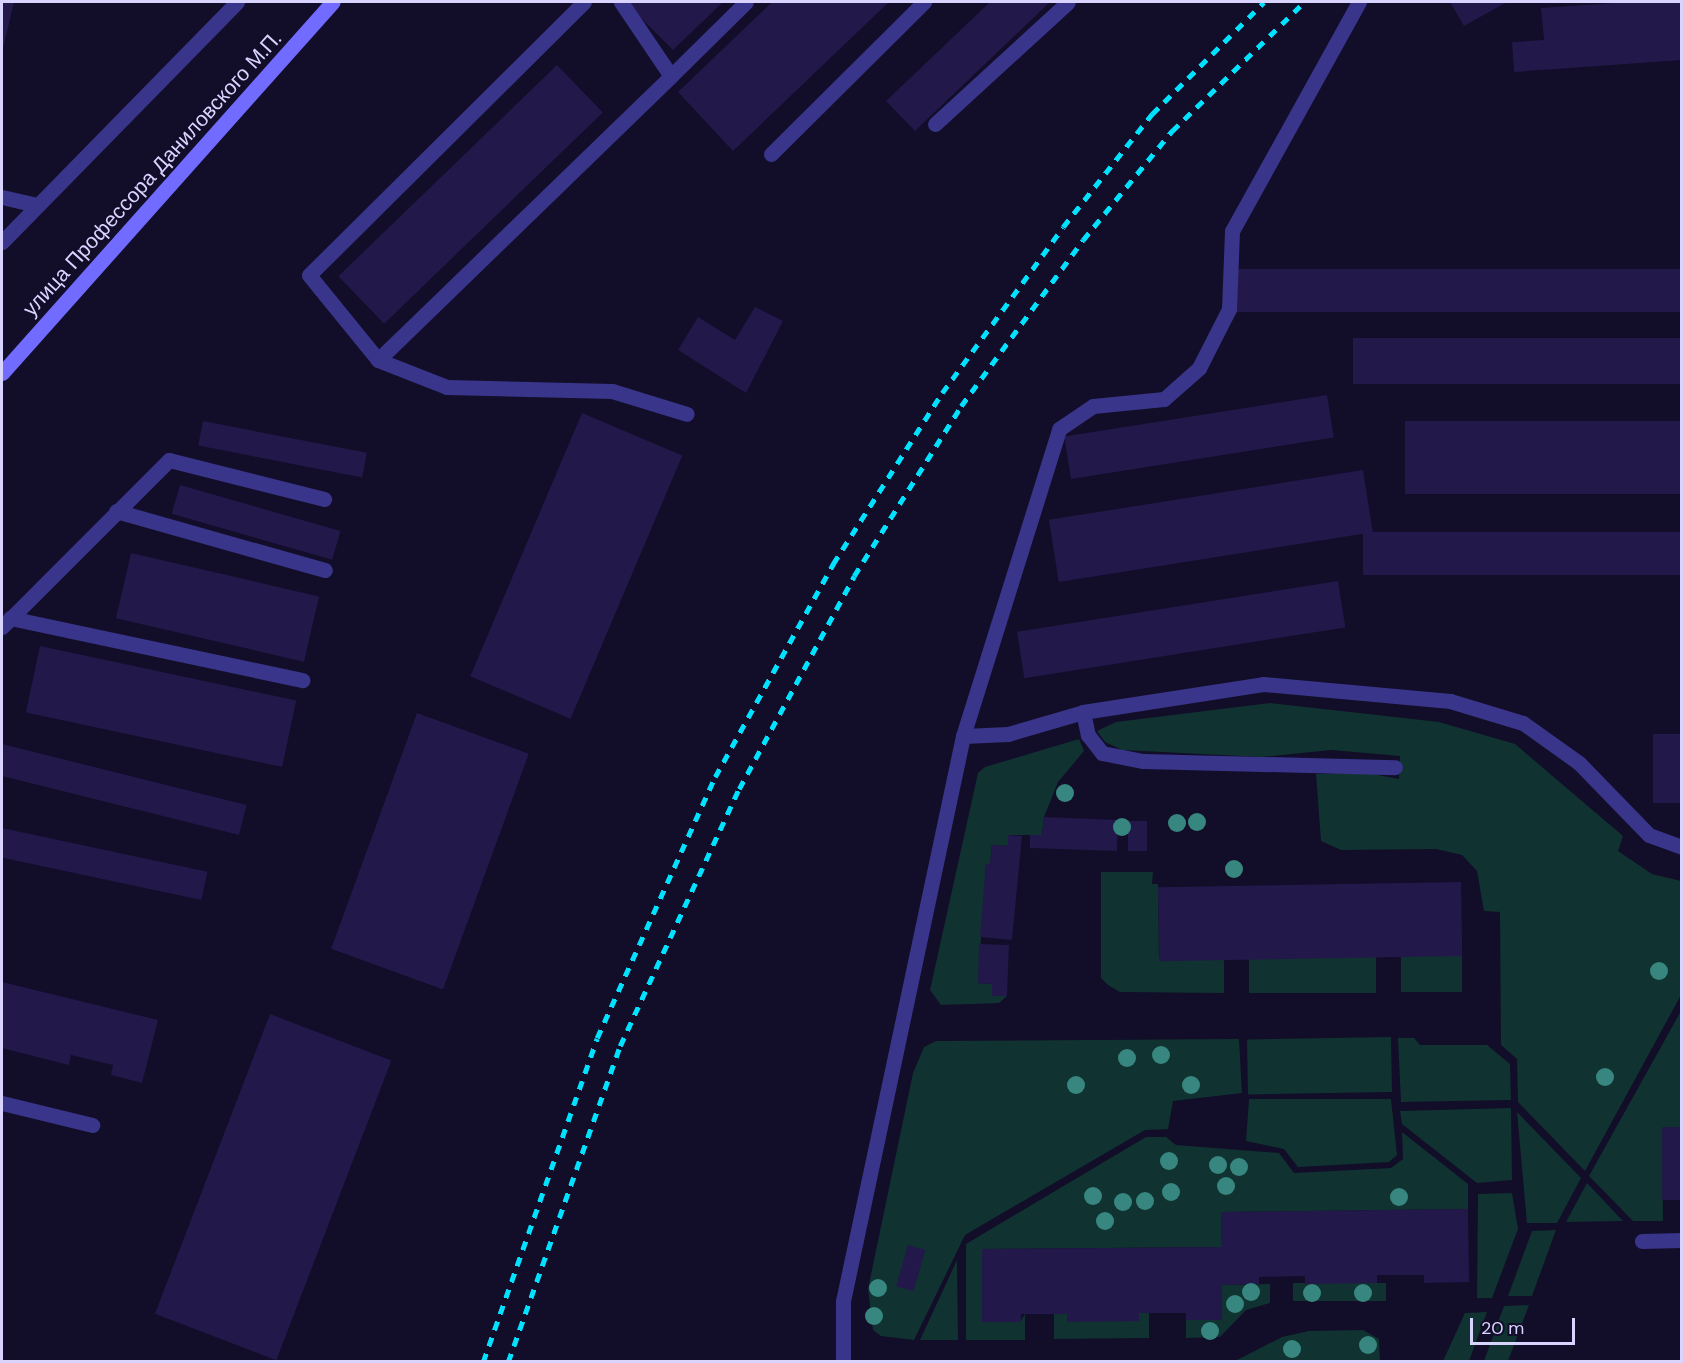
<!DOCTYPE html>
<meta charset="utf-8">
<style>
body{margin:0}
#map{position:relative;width:1683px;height:1363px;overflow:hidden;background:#120d28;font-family:"DM Sans",sans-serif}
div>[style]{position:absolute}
.green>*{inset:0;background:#103231;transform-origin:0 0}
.building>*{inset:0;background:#23184a;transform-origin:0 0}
.lane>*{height:15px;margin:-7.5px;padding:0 7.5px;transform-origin:7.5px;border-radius:7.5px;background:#39358a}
.street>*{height:15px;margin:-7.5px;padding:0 7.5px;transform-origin:7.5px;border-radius:7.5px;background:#39358a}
.secondary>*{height:15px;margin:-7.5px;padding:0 7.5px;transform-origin:7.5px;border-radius:7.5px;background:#716bff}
.rail>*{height:4.5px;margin-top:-2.25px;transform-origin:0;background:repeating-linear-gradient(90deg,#00e2ff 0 9px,transparent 0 17px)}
.trees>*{width:18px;height:18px;margin:-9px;border-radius:50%;background:#37867f}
span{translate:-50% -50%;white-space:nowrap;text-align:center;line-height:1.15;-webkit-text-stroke:4.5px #120d28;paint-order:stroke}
.street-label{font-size:21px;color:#d9d4ff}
.frame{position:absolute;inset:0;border:3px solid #d9d4ff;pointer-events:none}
.scale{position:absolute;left:1470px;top:1318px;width:105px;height:27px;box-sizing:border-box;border:3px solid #d9d4ff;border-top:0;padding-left:8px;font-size:18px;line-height:21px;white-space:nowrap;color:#d9d4ff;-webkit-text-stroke:4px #120d28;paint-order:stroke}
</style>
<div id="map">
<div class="green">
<div style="clip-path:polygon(1270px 703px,1439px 722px,1515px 744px,1623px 836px,1618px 851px,1652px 874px,1681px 881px,1681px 995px,1585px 1171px,1518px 1102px,1517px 1059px,1501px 1045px,1500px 912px,1484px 911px,1477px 871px,1462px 855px,1436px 849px,1341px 850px,1321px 841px,1316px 774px,1367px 773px,1399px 779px,1400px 756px,1331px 750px,1262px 757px,1122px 750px,1105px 742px,1097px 731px,1116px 722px)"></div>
<div style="clip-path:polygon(1079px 739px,1084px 751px,1058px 782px,1044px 817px,1042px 835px,1008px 835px,1008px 846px,992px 845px,990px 864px,986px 864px,978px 983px,992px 984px,992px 996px,1007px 996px,999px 1003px,941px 1005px,930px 990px,978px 773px,985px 767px)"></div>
<div style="clip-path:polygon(1101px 872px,1153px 872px,1152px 884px,1158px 884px,1159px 958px,1224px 957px,1224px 993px,1120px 992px,1108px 985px,1101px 978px)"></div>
<div style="left:1462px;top:956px;width:36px;height:61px;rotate:90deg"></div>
<div style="left:1249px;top:957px;width:127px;height:36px"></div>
<div style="clip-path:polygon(1681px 1011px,1681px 1127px,1662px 1127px,1663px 1221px,1633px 1221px,1589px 1176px)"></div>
<div style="left:1391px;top:1037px;width:55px;height:144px;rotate:89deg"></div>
<div style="clip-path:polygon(1398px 1038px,1414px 1038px,1420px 1045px,1487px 1045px,1510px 1064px,1511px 1100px,1401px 1102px)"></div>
<div style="clip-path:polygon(1239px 1039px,1242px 1093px,1173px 1101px,1168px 1129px,1145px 1130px,965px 1235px,914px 1340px,881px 1336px,873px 1330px,868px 1289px,913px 1073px,924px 1047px,936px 1041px)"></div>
<div style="clip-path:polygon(1249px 1099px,1391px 1099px,1397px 1155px,1389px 1162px,1298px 1167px,1284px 1149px,1246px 1141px)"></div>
<div style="clip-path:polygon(1511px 1108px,1512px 1180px,1477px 1183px,1402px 1124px,1400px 1111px)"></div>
<div style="clip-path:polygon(1517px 1112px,1581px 1178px,1557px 1223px,1527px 1223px)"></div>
<div style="clip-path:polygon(1402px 1132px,1468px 1184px,1468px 1209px,1221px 1212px,1222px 1247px,982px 1249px,982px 1322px,1020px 1322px,1025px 1314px,1025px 1340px,966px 1340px,966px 1244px,1146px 1137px,1166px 1137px,1176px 1145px,1279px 1153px,1294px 1173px,1391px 1168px,1403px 1159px)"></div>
<div style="clip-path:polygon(1587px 1183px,1623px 1221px,1566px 1222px)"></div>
<div style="clip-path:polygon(1512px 1193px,1518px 1229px,1492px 1298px,1477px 1298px,1478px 1194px)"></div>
<div style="clip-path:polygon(1556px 1230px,1532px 1296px,1508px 1296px,1532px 1231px)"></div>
<div style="clip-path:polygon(957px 1260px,958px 1340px,920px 1340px)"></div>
<div style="left:1386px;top:1283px;width:18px;height:93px;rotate:90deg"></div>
<div style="clip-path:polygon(1270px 1284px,1270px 1303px,1246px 1310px,1220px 1337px,1186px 1338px,1186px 1320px,1222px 1320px,1222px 1285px)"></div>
<div style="clip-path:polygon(1529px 1305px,1508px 1361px,1484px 1361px,1504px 1306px)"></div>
<div style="clip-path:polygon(1487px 1312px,1469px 1361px,1443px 1361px,1465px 1313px)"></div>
<div style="clip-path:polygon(1139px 1313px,1149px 1313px,1149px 1338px,1054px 1339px,1054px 1314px,1067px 1314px,1067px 1321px,1139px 1321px)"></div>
<div style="clip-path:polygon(1363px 1330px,1379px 1339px,1380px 1361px,1235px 1361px,1282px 1337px,1309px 1331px)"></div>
</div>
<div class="building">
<div style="clip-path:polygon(2px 2px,14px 2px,2px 53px)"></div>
<div style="clip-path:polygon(625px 2px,723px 2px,673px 50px)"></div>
<div style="clip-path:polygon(772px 2px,889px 2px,733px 151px,678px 92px)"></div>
<div style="clip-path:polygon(990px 2px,1050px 2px,915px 131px,886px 101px)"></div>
<div style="clip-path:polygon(1450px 2px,1507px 2px,1464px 26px)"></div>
<div style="clip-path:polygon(1628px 2px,1682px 2px,1682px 60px,1514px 72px,1512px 42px,1544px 40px,1541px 8px)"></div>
<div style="left:557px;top:65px;width:66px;height:304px;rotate:46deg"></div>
<div style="left:1682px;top:269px;width:43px;height:456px;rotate:90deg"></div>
<div style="clip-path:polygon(755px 307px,783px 321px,746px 393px,678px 350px,698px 317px,735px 340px)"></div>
<div style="left:1682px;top:338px;width:46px;height:329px;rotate:90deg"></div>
<div style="left:1327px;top:395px;width:43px;height:266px;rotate:81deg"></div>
<div style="left:582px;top:413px;width:109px;height:286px;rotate:23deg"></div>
<div style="left:203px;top:421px;width:167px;height:25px;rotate:11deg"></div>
<div style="left:1682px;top:421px;width:73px;height:277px;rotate:90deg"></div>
<div style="left:1363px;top:470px;width:63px;height:318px;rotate:81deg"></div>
<div style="left:180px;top:485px;width:167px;height:30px;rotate:16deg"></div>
<div style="left:1682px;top:532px;width:43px;height:319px;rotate:90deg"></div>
<div style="left:131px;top:553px;width:193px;height:67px;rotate:13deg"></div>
<div style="left:1338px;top:581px;width:47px;height:325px;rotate:81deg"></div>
<div style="left:40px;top:646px;width:262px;height:68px;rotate:12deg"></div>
<div style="left:417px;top:713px;width:119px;height:251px;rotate:20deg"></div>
<div style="left:1653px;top:734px;width:29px;height:69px"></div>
<div style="left:2px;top:744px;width:252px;height:31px;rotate:14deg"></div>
<div style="clip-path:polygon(1044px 817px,1118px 820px,1117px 851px,1030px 848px,1030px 835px,1042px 835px)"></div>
<div style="left:1128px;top:821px;width:19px;height:30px"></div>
<div style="left:2px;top:828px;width:210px;height:29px;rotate:12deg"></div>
<div style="clip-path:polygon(1008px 835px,1022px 836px,1012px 940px,980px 937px,986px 864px,990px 864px,992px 845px,1008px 846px)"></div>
<div style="left:1461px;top:882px;width:74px;height:303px;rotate:89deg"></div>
<div style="clip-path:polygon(979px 944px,1009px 945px,1007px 996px,992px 996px,992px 984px,978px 983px)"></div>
<div style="clip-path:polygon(2px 982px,158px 1020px,142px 1083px,111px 1075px,113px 1065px,71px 1055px,69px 1065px,2px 1048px)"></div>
<div style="left:270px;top:1014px;width:130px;height:321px;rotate:21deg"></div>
<div style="left:1662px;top:1127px;width:20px;height:73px"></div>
<div style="clip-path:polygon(1468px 1209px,1469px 1282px,1424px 1283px,1424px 1275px,1377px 1275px,1377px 1283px,1305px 1284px,1305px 1276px,1259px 1277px,1259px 1284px,1222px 1285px,1222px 1320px,1186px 1320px,1186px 1313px,1139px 1313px,1139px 1321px,1067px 1322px,1067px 1314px,1021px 1314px,1021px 1322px,982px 1322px,982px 1249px,1222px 1247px,1221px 1212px)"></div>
<div style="left:908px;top:1245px;width:18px;height:43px;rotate:16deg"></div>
</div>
<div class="lane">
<div style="left:584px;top:2px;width:387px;rotate:135.2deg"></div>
<div style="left:309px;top:275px;width:109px;rotate:50.9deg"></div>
<div style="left:378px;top:360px;width:408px;rotate:-44.1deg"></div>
<div style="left:621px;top:2px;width:89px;rotate:56deg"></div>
<div style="left:671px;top:76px;width:105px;rotate:-44.6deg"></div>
<div style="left:935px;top:124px;width:180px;rotate:-42.5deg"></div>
<div style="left:771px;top:154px;width:216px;rotate:-44.8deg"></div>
<div style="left:2px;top:197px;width:36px;rotate:13deg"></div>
<div style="left:2px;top:242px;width:336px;rotate:-45.6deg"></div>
<div style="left:378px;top:360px;width:74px;rotate:21.4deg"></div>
<div style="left:447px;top:387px;width:165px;rotate:1.4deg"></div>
<div style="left:612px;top:391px;width:78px;rotate:17deg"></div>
<div style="left:116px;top:511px;width:217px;rotate:15.8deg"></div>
<div style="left:10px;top:618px;width:299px;rotate:12deg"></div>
<div style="left:2px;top:627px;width:236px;rotate:-45deg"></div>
<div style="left:169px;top:460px;width:160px;rotate:14.1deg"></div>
<div style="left:1083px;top:712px;width:24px;rotate:78deg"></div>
<div style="left:1088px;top:735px;width:23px;rotate:52deg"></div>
<div style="left:1102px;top:753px;width:42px;rotate:11deg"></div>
<div style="left:1143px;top:761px;width:252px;rotate:1.4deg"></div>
<div style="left:963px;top:736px;width:322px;rotate:-72.6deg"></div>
<div style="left:1059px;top:429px;width:41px;rotate:-34.1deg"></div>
<div style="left:1093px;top:406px;width:71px;rotate:-5.6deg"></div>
<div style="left:1164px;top:399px;width:47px;rotate:-41.5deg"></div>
<div style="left:1199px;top:368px;width:66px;rotate:-63deg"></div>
<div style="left:1229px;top:309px;width:78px;rotate:-87.8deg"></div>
<div style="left:1232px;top:231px;width:262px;rotate:-61deg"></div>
<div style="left:2px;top:1103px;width:93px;rotate:13.7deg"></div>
<div style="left:1642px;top:1241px;width:40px;rotate:-1.4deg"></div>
</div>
<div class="street">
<div style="left:843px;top:1362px;width:61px;rotate:-90deg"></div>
<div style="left:843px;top:1301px;width:578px;rotate:-78.01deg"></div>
<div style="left:963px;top:736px;width:45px;rotate:-2.5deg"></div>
<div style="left:1008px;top:734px;width:78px;rotate:-16.3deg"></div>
<div style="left:1083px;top:712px;width:182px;rotate:-8.8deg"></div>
<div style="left:1263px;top:684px;width:188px;rotate:5.2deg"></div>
<div style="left:1450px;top:701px;width:76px;rotate:16.8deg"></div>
<div style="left:1523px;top:723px;width:69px;rotate:35.5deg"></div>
<div style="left:1579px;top:763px;width:100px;rotate:45.8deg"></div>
<div style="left:1649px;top:835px;width:35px;rotate:20deg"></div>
</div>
<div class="secondary">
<div style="left:2px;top:373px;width:497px;rotate:-48.3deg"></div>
</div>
<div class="rail">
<div style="left:483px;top:1362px;width:343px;rotate:-70.6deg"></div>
<div style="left:597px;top:1038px;width:286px;rotate:-65.7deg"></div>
<div style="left:715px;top:777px;width:244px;rotate:-61deg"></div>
<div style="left:833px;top:564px;width:203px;rotate:-57.5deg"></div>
<div style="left:942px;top:393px;width:205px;rotate:-53.9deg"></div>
<div style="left:1063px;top:227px;width:144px;rotate:-51.8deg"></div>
<div style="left:1152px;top:114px;width:158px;rotate:-45deg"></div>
<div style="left:508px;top:1362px;width:335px;rotate:-70.5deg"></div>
<div style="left:620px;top:1046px;width:283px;rotate:-65.2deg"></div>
<div style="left:739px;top:789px;width:242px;rotate:-61.6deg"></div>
<div style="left:854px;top:576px;width:201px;rotate:-57.8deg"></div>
<div style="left:961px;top:406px;width:206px;rotate:-53.7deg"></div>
<div style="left:1083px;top:240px;width:141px;rotate:-50.8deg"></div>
<div style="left:1172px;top:131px;width:185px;rotate:-44.3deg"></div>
</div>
<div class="trees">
<div style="left:1065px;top:793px"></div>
<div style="left:1197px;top:822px"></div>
<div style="left:1177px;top:823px"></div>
<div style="left:1122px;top:827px"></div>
<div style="left:1234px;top:869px"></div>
<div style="left:1659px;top:971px"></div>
<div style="left:1161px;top:1055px"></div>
<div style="left:1127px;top:1058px"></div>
<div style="left:1605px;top:1077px"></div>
<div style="left:1076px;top:1085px"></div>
<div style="left:1191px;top:1085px"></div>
<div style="left:1169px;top:1161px"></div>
<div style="left:1218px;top:1165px"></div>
<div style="left:1239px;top:1167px"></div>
<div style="left:1226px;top:1186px"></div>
<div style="left:1171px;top:1192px"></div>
<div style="left:1093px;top:1196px"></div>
<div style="left:1399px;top:1197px"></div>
<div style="left:1145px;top:1201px"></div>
<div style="left:1123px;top:1202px"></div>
<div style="left:1105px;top:1221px"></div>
<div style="left:878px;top:1288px"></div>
<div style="left:1251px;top:1292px"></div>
<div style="left:1312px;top:1293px"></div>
<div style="left:1363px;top:1293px"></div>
<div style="left:1235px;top:1304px"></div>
<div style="left:874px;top:1316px"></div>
<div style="left:1210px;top:1331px"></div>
<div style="left:1368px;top:1345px"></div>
<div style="left:1292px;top:1349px"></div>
</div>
<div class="street-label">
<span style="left:152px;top:174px;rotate:-48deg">улица Профессора Даниловского М.П.</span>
</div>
<div class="frame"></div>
<div class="scale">20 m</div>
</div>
